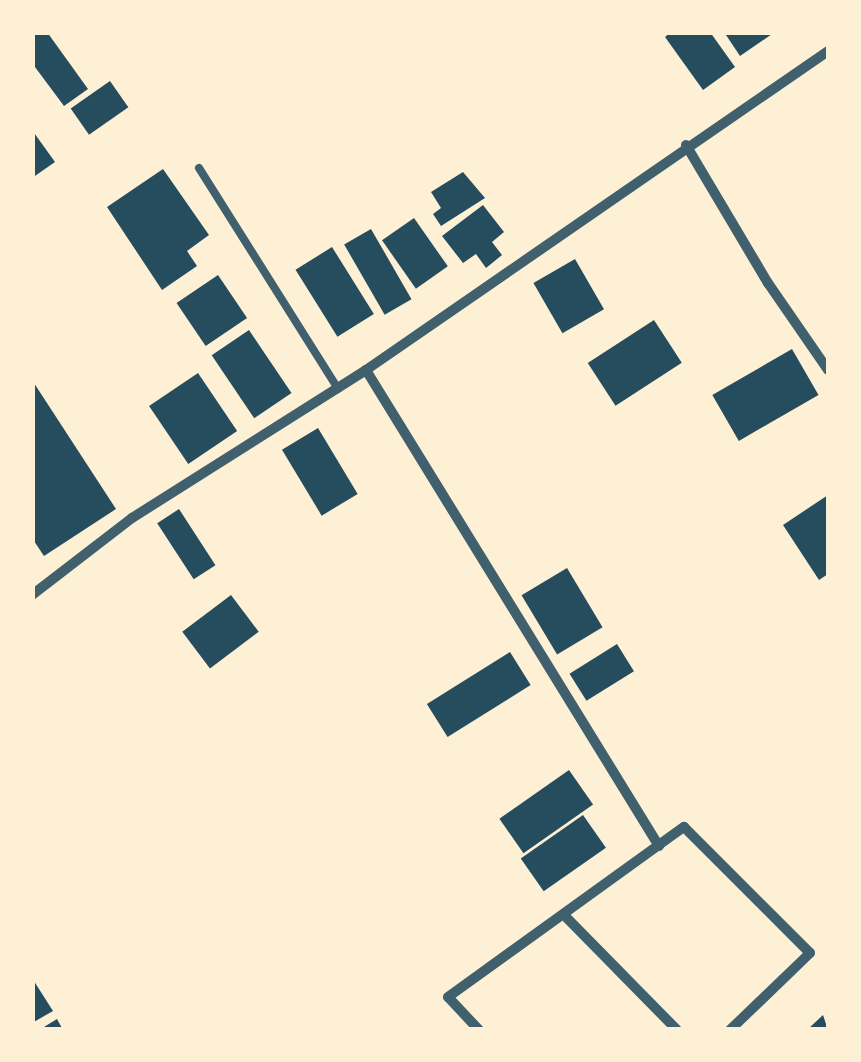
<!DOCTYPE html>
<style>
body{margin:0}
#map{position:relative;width:861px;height:1062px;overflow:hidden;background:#fdf0d5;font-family:"Source Serif 4",serif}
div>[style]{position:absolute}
.building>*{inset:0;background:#264d5e;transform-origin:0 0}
.service>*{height:8px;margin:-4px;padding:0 4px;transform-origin:4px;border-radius:4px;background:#3f606c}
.minor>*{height:10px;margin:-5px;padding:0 5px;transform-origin:5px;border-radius:5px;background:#3f606c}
span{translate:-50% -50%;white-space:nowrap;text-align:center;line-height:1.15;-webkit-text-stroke:10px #fdf0d5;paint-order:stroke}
.frame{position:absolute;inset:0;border:35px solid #fdf0d5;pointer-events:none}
</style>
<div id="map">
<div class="building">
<div style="clip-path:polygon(32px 32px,47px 32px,88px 89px,64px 106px,32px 63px)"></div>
<div style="clip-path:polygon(671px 32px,710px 32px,735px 67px,703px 90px,665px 37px)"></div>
<div style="clip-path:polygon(724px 32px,775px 32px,740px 56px)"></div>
<div style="left:110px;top:81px;width:32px;height:48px;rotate:55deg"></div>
<div style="clip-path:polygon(32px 130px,55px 162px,32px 178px)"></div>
<div style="clip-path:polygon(163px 169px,209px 235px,187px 251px,197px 266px,162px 290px,107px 207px)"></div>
<div style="clip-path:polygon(463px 172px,485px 198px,441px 226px,433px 214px,441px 208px,431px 192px)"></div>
<div style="clip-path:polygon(483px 205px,504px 232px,492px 242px,502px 255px,486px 268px,476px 254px,463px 263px,442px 236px)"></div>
<div style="left:414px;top:218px;width:59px;height:39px;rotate:55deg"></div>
<div style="left:371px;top:229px;width:81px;height:31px;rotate:60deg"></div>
<div style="left:332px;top:247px;width:79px;height:43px;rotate:58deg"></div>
<div style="left:575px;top:259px;width:58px;height:48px;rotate:60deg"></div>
<div style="left:218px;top:275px;width:52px;height:50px;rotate:56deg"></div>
<div style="left:654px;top:320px;width:51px;height:79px;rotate:57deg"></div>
<div style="left:249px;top:330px;width:76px;height:45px;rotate:56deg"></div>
<div style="left:792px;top:349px;width:53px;height:92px;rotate:60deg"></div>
<div style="left:198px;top:373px;width:70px;height:59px;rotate:56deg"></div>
<div style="clip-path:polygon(32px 380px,116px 509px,44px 556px,32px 538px)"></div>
<div style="left:318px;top:428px;width:77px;height:42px;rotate:59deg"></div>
<div style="clip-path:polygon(828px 495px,828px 574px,819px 580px,783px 525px)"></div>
<div style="left:179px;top:509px;width:67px;height:26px;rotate:57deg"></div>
<div style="left:567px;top:568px;width:69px;height:53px;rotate:59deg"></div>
<div style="left:231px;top:595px;width:46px;height:61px;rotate:53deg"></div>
<div style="left:617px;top:644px;width:32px;height:56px;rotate:58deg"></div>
<div style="left:510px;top:652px;width:39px;height:98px;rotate:58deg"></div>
<div style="left:569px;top:770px;width:42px;height:85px;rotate:55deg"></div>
<div style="left:583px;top:815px;width:40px;height:76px;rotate:55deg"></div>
<div style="clip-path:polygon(32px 978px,53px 1011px,32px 1023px)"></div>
<div style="clip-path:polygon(823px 1015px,828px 1030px,807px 1030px)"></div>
<div style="clip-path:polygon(57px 1019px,63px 1030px,39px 1030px)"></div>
</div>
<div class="service">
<div style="left:199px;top:168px;width:261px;rotate:57.8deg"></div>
</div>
<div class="minor">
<div style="left:686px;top:145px;width:161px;rotate:59.3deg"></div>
<div style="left:768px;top:283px;width:106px;rotate:55.4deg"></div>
<div style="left:366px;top:370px;width:559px;rotate:58.39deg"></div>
<div style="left:32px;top:595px;width:126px;rotate:-37.6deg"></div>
<div style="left:132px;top:518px;width:277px;rotate:-32.3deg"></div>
<div style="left:366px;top:370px;width:561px;rotate:-34.62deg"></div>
<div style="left:564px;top:915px;width:161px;rotate:45.5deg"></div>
<div style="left:479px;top:1030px;width:45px;rotate:-133.2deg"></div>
<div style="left:448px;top:997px;width:291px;rotate:-35.8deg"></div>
<div style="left:684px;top:827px;width:178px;rotate:45deg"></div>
<div style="left:810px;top:953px;width:111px;rotate:136.1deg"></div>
</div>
<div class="frame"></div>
</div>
